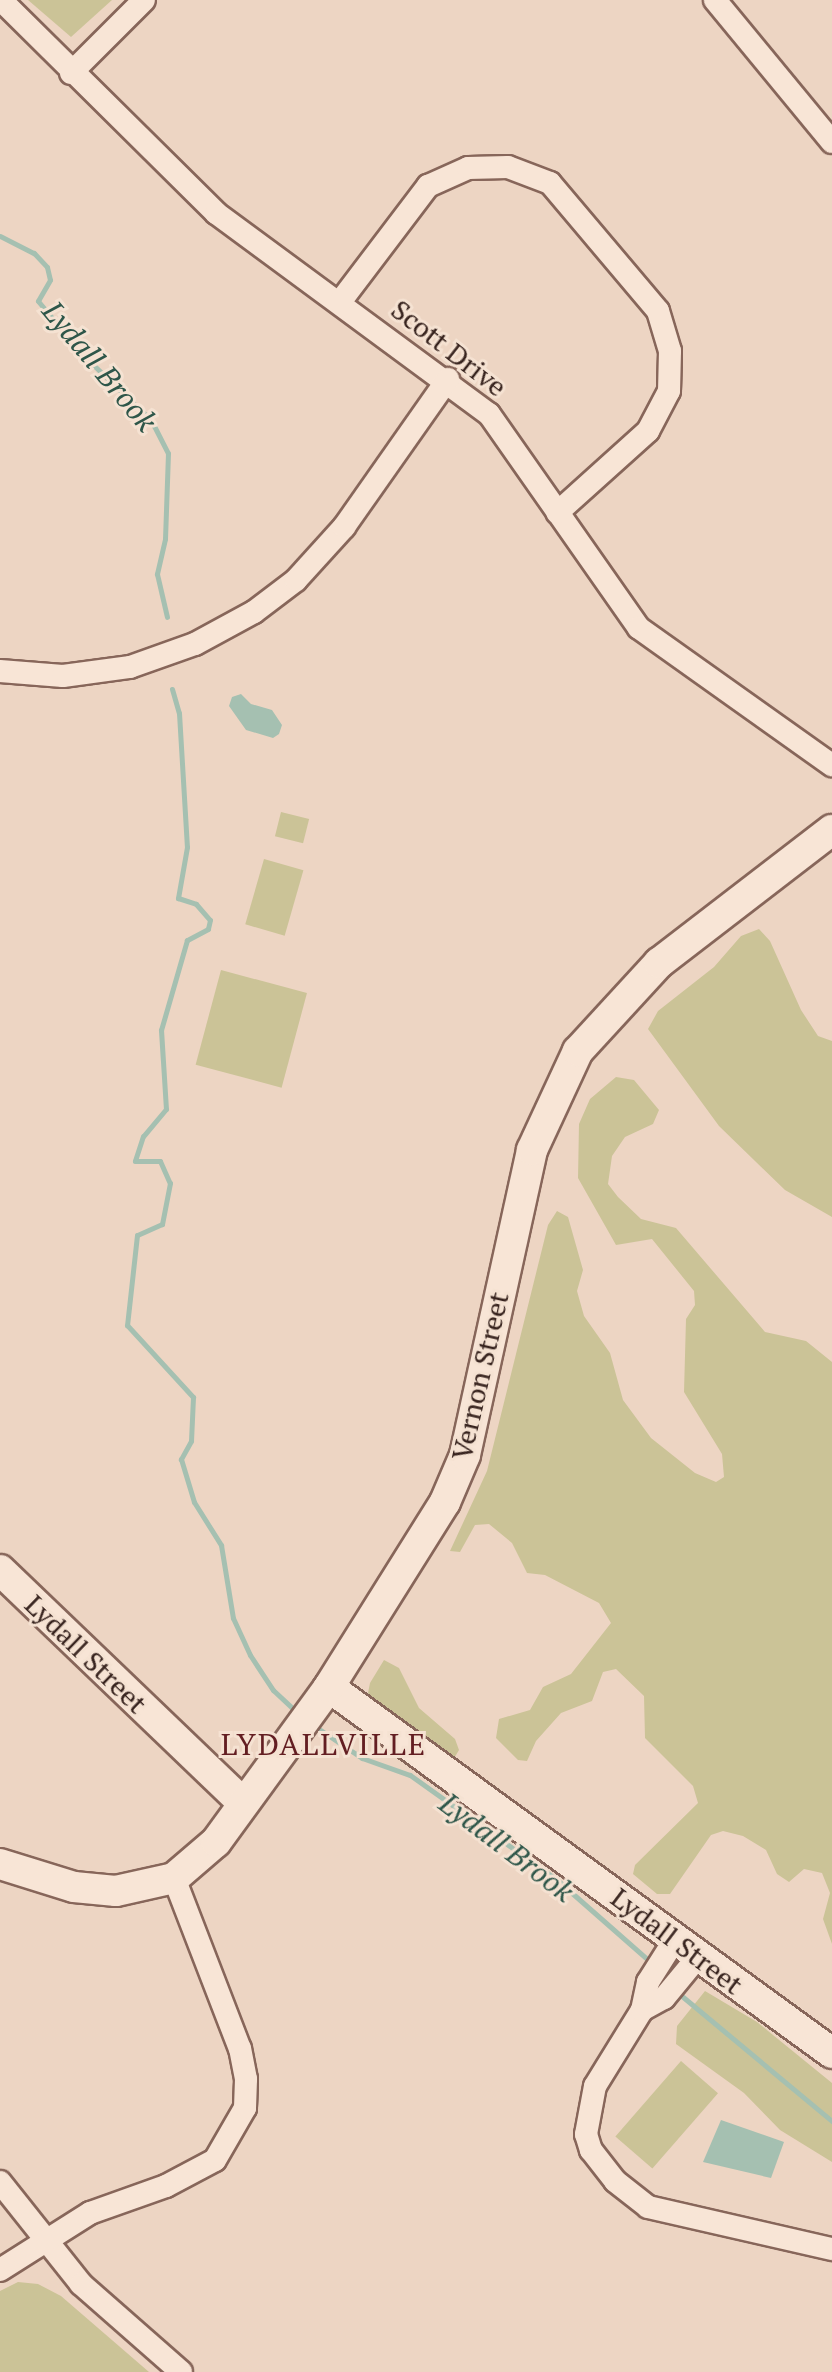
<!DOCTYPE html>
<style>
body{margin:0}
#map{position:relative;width:832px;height:2372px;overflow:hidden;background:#edd5c3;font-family:"PT Serif",serif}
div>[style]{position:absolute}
.green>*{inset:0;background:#cbc397;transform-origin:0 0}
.water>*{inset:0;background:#a5c0b1}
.stream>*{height:5px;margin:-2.5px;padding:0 2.5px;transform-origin:2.5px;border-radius:2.5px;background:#a5c0b1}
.roads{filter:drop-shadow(2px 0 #87665a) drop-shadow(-2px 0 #87665a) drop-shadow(0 2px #87665a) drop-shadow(0 -2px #87665a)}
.street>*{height:22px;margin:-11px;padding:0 11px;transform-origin:11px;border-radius:11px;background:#f8e5d6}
.secondary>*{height:30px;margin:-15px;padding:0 15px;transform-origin:15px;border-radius:15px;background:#f8e5d6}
span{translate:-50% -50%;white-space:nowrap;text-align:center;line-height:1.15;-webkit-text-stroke:6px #f5e2d2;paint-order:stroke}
.street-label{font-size:28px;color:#37231e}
.water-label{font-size:30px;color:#2e5649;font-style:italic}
.neighbourhood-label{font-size:30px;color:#631e22;letter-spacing:2px}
</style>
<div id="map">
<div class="green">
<div style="clip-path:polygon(28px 0,112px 0,71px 37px)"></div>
<div style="left:281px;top:812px;width:29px;height:25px;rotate:14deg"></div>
<div style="left:264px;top:859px;width:41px;height:68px;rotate:16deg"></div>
<div style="clip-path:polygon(759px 929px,770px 941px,801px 1010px,818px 1036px,832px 1041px,832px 1217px,785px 1190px,719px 1126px,648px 1029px,658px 1011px,714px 967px,741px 936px)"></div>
<div style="left:221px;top:970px;width:89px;height:98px;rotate:15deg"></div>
<div style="clip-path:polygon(616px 1077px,634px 1080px,659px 1110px,653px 1124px,625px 1137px,612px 1156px,608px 1184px,618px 1197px,641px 1219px,676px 1228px,765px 1332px,806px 1341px,832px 1362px,832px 1944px,823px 1919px,830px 1893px,822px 1873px,804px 1869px,789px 1882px,777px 1874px,766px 1850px,743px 1836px,723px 1831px,711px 1835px,670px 1894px,657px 1894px,633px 1874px,635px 1865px,698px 1803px,693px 1786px,645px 1738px,644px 1696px,616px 1669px,603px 1672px,592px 1701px,561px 1713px,536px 1741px,527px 1761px,518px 1760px,496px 1738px,499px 1719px,530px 1710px,543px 1687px,571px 1674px,611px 1623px,599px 1603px,545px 1575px,527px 1573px,512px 1543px,489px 1524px,475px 1525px,460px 1552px,450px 1551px,487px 1471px,548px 1225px,557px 1211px,568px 1217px,583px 1270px,577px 1291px,584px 1316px,610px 1353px,623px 1400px,651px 1438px,695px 1473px,716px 1482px,724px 1477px,722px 1454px,684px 1392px,686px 1319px,695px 1305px,694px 1291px,652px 1239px,616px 1245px,578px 1178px,579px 1124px,590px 1099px)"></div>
<div style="clip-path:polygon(384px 1660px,399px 1668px,419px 1708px,455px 1739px,459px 1750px,453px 1760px,367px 1698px,370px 1683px)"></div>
<div style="clip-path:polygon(705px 1991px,757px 2022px,832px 2083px,832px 2162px,780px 2130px,744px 2093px,676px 2044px,677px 2026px)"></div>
<div style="left:681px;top:2061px;width:49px;height:100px;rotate:41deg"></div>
<div style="clip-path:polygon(18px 2282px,38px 2284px,61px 2296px,149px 2372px,0 2372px,0 2291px)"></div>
</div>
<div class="water">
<div style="clip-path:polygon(241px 694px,251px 704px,272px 710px,282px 725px,279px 734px,273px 738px,246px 730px,229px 706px,232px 697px)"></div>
<div style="clip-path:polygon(721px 2120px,784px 2142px,771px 2178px,703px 2162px)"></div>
</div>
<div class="stream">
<div style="left:0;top:236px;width:38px;rotate:27deg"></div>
<div style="left:34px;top:253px;width:19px;rotate:47deg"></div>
<div style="left:47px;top:267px;width:13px;rotate:77deg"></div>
<div style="left:50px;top:280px;width:24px;rotate:120deg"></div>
<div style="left:38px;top:301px;width:72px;rotate:50.1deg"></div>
<div style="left:84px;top:356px;width:93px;rotate:43.7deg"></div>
<div style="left:151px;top:420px;width:37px;rotate:63deg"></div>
<div style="left:168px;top:453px;width:86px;rotate:92deg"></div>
<div style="left:165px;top:539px;width:36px;rotate:103deg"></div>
<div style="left:157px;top:574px;width:44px;rotate:76.9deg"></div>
<div style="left:172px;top:689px;width:25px;rotate:74deg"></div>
<div style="left:179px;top:713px;width:134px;rotate:86.6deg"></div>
<div style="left:187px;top:847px;width:52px;rotate:100deg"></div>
<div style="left:178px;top:898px;width:19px;rotate:18deg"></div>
<div style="left:196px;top:904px;width:21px;rotate:49deg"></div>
<div style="left:210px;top:920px;width:9px;rotate:103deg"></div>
<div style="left:208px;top:929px;width:24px;rotate:152deg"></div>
<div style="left:187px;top:940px;width:94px;rotate:106.1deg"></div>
<div style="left:161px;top:1030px;width:79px;rotate:86.4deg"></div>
<div style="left:166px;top:1109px;width:35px;rotate:130deg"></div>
<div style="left:143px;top:1136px;width:26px;rotate:108deg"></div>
<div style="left:135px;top:1161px;width:25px"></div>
<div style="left:160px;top:1161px;width:24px;rotate:66deg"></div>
<div style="left:170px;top:1183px;width:42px;rotate:101deg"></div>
<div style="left:162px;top:1224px;width:27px;rotate:156deg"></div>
<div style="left:137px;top:1235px;width:91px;rotate:96.3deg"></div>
<div style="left:127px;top:1325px;width:98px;rotate:47.5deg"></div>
<div style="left:193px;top:1397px;width:44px;rotate:92.6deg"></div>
<div style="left:191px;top:1441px;width:21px;rotate:119deg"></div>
<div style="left:181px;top:1459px;width:45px;rotate:73.2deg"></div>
<div style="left:194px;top:1502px;width:51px;rotate:57.9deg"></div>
<div style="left:221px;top:1545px;width:74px;rotate:80.7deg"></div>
<div style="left:233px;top:1618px;width:41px;rotate:65.3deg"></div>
<div style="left:250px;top:1655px;width:42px;rotate:56.7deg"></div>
<div style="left:273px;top:1690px;width:35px;rotate:43deg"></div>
<div style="left:313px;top:1725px;width:59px;rotate:34deg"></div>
<div style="left:362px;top:1758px;width:51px;rotate:19.5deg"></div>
<div style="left:410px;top:1775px;width:179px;rotate:35.5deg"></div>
<div style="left:556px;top:1879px;width:121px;rotate:41.3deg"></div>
<div style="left:683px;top:1997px;width:194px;rotate:39.8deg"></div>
</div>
<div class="roads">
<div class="street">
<div style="left:1px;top:0;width:303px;rotate:44.7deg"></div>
<div style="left:216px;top:213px;width:339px;rotate:36.4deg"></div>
<div style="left:489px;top:414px;width:261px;rotate:55deg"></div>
<div style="left:639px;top:628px;width:237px;rotate:35.4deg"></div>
<div style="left:715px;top:0;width:184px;rotate:50.5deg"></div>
<div style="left:71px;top:73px;width:103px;rotate:-45deg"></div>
<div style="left:340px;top:302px;width:146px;rotate:-52.8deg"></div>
<div style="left:428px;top:186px;width:44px;rotate:-24.2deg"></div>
<div style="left:468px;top:168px;width:40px;rotate:-1.4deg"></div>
<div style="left:508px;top:167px;width:45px;rotate:20.9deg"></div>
<div style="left:550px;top:183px;width:167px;rotate:49.8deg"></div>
<div style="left:658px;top:311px;width:42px;rotate:73.3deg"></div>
<div style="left:670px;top:351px;width:40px;rotate:91.4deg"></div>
<div style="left:669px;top:391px;width:45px;rotate:117.7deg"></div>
<div style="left:648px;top:431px;width:122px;rotate:138deg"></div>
<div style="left:0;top:671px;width:63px;rotate:4.5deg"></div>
<div style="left:63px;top:676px;width:68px;rotate:-7.7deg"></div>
<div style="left:130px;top:667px;width:69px;rotate:-19.5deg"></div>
<div style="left:195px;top:644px;width:67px;rotate:-28.5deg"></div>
<div style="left:254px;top:612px;width:53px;rotate:-37.3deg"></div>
<div style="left:296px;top:580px;width:72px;rotate:-47.8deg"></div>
<div style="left:344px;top:527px;width:181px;rotate:-54.9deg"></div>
<div style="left:674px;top:1941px;width:49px;rotate:122.4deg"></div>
<div style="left:648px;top:1982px;width:29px;rotate:102deg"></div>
<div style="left:642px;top:2010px;width:89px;rotate:121.7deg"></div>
<div style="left:595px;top:2086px;width:49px;rotate:100.6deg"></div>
<div style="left:586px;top:2134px;width:17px;rotate:73deg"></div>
<div style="left:591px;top:2150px;width:39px;rotate:52deg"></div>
<div style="left:615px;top:2181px;width:42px;rotate:38.2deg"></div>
<div style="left:648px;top:2207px;width:189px;rotate:12.9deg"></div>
<div style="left:642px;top:2010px;width:25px;rotate:-29deg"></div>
<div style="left:664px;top:1998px;width:52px;rotate:-50.5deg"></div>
<div style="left:0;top:2182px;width:130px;rotate:51.5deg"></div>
<div style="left:81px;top:2284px;width:133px;rotate:41.3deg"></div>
<div style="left:0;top:2270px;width:107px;rotate:-32.3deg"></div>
<div style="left:90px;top:2213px;width:81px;rotate:-19.6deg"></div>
<div style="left:166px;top:2186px;width:55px;rotate:-28deg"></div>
<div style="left:215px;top:2160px;width:60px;rotate:-60deg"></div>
<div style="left:245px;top:2108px;width:29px;rotate:-88deg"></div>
<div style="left:246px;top:2079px;width:31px;rotate:-101deg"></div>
<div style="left:240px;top:2049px;width:183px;rotate:-111.1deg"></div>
</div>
<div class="secondary">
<div style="left:0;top:1570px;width:337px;rotate:43.8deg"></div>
<div style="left:329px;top:1687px;width:622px;rotate:36.04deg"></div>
<div style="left:0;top:1864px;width:77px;rotate:17.3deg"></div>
<div style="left:74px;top:1887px;width:42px;rotate:5.4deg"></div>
<div style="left:116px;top:1891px;width:59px;rotate:-12.6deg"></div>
<div style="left:174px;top:1878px;width:55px;rotate:-40.6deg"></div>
<div style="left:216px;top:1842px;width:192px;rotate:-53.9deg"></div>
<div style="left:329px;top:1687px;width:218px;rotate:-57.9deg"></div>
<div style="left:445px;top:1502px;width:51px;rotate:-66.9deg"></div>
<div style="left:465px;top:1455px;width:312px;rotate:-77.6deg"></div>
<div style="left:532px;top:1150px;width:109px;rotate:-65.1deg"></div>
<div style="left:578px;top:1051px;width:120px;rotate:-47.4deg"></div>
<div style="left:659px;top:963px;width:218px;rotate:-37.6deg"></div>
</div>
</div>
<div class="street-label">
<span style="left:449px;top:348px;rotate:38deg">Scott Drive</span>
<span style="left:480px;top:1376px;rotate:-77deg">Vernon Street</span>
<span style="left:86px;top:1654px;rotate:44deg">Lydall Street</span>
<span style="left:677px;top:1941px;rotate:37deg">Lydall Street</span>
</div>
<div class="water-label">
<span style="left:100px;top:366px;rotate:50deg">Lydall Brook</span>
<span style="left:507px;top:1847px;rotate:37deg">Lydall Brook</span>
</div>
<div class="neighbourhood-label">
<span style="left:324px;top:1744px">LYDALLVILLE</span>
</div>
</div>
